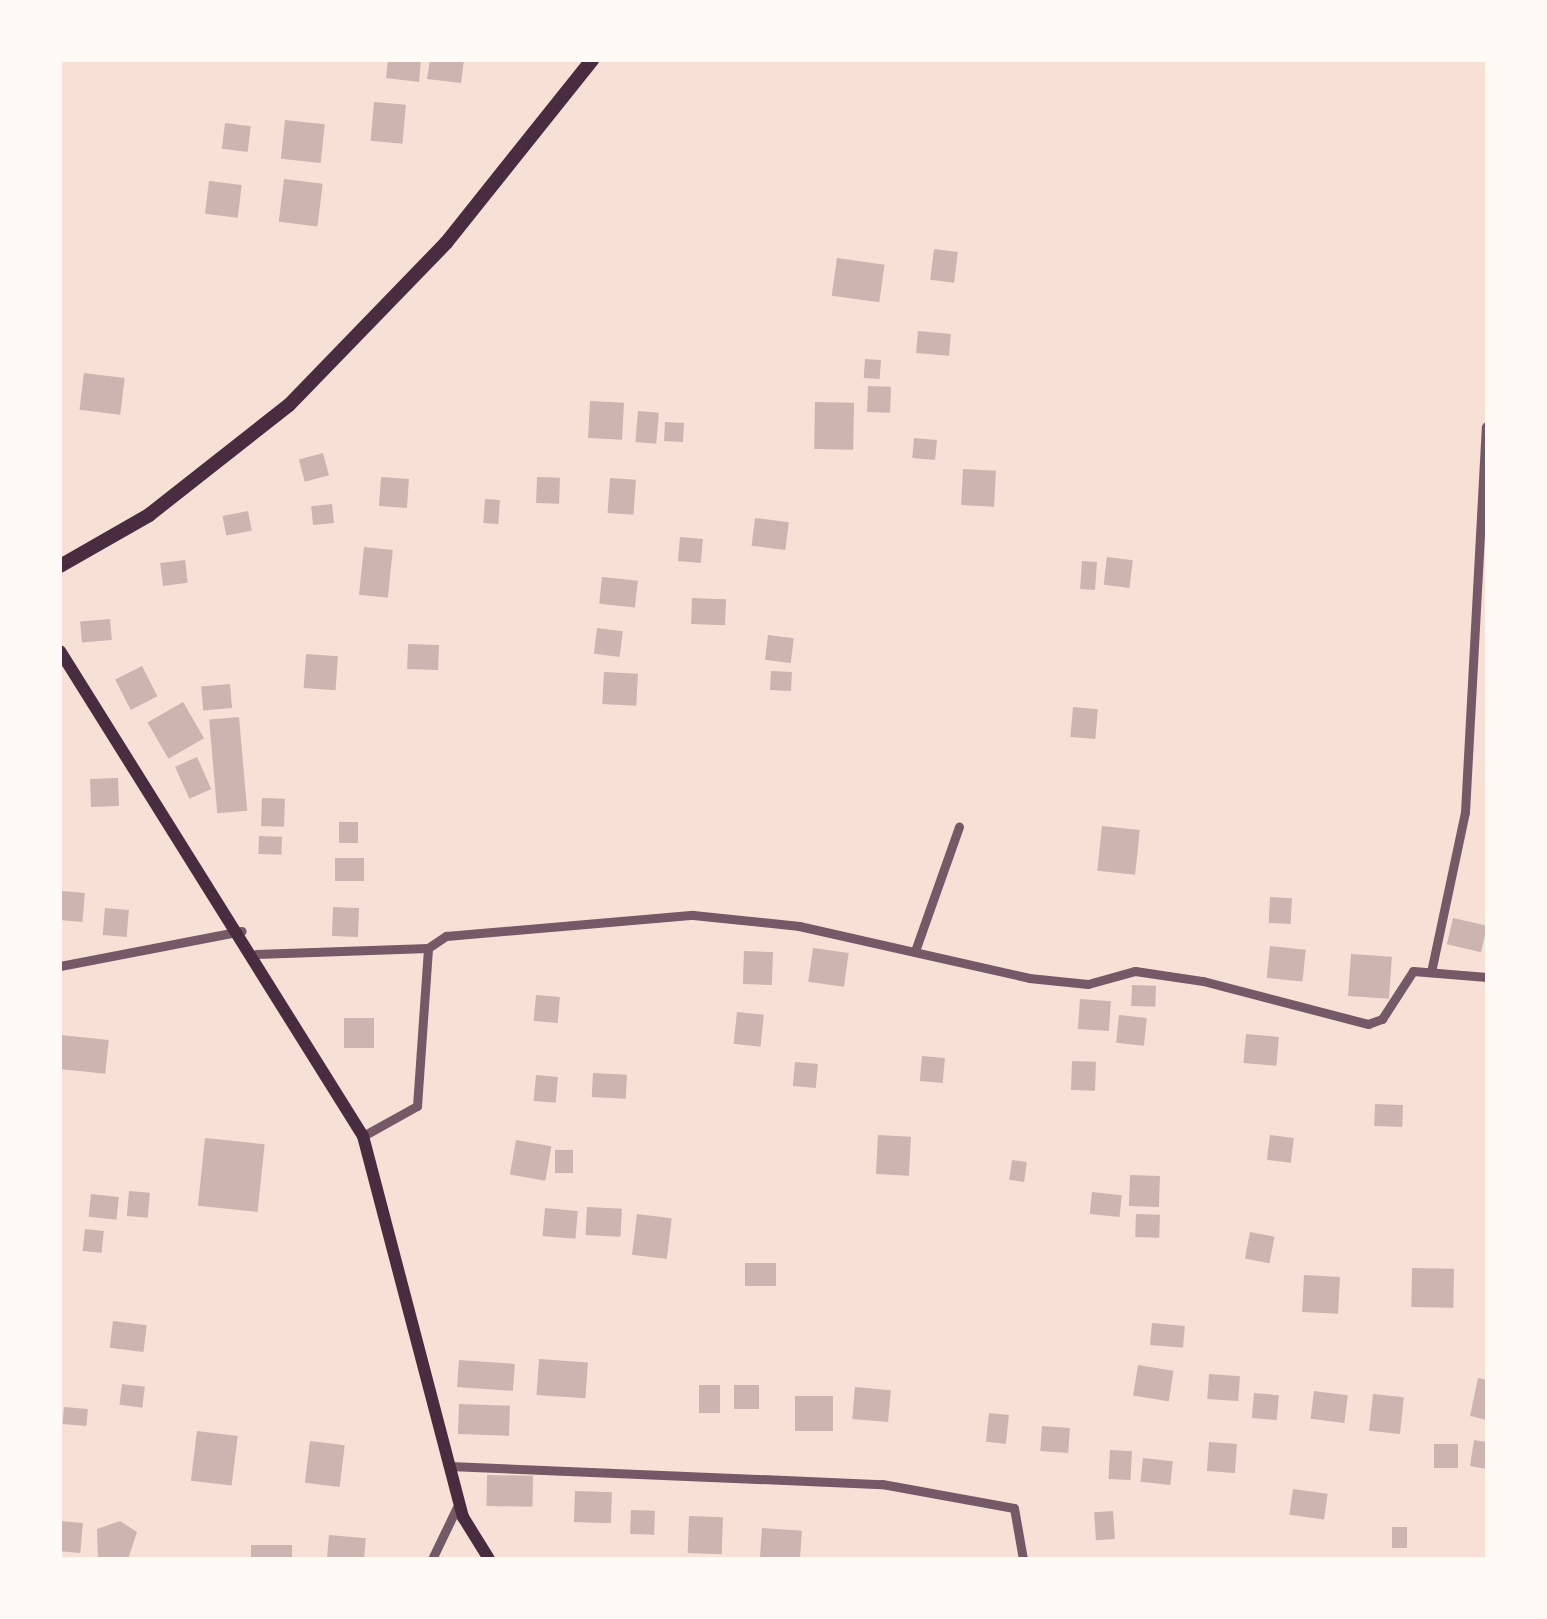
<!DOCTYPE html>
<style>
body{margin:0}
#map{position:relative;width:1547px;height:1619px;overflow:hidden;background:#f7e1d7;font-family:Cabin,sans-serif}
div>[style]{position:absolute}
.building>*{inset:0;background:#ccb4b1;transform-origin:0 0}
.minor>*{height:9px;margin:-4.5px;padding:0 4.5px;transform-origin:4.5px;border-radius:4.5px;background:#755966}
.secondary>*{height:12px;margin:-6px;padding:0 6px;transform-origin:6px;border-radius:6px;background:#4a2c40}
.trunk>*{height:14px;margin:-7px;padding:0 7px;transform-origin:7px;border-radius:7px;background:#4a2c40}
span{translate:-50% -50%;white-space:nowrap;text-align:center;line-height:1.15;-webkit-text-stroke:8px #fffaf5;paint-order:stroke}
.frame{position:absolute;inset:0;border:62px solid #fffaf5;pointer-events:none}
</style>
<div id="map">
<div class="building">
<div style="clip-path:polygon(388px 60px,421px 60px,419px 82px,386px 78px)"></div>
<div style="clip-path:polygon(430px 60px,464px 60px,461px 83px,427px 79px)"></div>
<div style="left:374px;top:102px;width:32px;height:39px;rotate:5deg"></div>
<div style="left:285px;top:120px;width:40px;height:39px;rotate:6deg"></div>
<div style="left:225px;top:123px;width:26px;height:26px;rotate:7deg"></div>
<div style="left:284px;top:179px;width:39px;height:43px;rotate:7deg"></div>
<div style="left:209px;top:181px;width:33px;height:33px;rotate:7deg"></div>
<div style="left:934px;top:249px;width:24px;height:31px;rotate:7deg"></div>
<div style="left:837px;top:258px;width:48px;height:38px;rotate:8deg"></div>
<div style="left:918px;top:331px;width:33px;height:22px;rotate:5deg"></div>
<div style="left:865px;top:359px;width:16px;height:19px;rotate:4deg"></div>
<div style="left:84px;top:373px;width:41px;height:37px;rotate:7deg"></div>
<div style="left:868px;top:386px;width:23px;height:26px;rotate:2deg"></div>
<div style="left:590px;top:401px;width:34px;height:37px;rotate:3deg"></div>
<div style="left:815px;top:402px;width:39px;height:47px;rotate:1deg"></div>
<div style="left:638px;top:411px;width:21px;height:31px;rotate:5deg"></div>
<div style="left:665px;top:422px;width:19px;height:19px;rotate:3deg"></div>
<div style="left:914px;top:438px;width:23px;height:20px;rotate:5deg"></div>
<div style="left:323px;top:453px;width:23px;height:25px;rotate:75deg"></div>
<div style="left:963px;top:469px;width:33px;height:36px;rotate:3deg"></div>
<div style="left:381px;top:477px;width:28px;height:29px;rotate:4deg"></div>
<div style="left:537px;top:477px;width:23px;height:26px;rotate:2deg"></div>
<div style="left:610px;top:478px;width:26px;height:35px;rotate:4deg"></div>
<div style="left:485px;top:499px;width:15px;height:24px;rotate:4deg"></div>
<div style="left:332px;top:504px;width:19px;height:21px;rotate:84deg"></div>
<div style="left:248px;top:511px;width:20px;height:26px;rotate:79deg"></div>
<div style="left:755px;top:518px;width:34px;height:28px;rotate:7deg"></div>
<div style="left:680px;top:537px;width:23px;height:24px;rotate:5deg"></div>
<div style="left:364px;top:547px;width:29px;height:48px;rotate:6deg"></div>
<div style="left:1107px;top:557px;width:26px;height:28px;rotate:7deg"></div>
<div style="left:185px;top:560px;width:23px;height:25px;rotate:83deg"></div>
<div style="left:1082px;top:561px;width:15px;height:28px;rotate:4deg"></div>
<div style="left:602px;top:577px;width:36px;height:27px;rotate:6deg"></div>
<div style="left:692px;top:598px;width:34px;height:26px;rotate:2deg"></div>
<div style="left:110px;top:619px;width:21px;height:30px;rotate:85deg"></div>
<div style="left:597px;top:628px;width:26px;height:26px;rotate:7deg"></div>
<div style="left:768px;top:635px;width:26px;height:25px;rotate:7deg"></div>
<div style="left:408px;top:644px;width:31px;height:25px;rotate:2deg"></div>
<div style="left:306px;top:654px;width:32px;height:34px;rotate:4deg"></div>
<div style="left:142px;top:666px;width:34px;height:30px;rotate:63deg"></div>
<div style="left:771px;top:671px;width:21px;height:19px;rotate:3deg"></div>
<div style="left:604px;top:672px;width:34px;height:32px;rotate:3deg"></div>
<div style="left:230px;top:684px;width:24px;height:29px;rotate:85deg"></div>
<div style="left:183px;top:702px;width:42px;height:41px;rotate:60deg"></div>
<div style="left:1073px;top:707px;width:25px;height:30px;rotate:5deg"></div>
<div style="left:239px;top:717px;width:94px;height:30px;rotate:85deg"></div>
<div style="left:197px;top:757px;width:35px;height:24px;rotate:66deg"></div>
<div style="left:118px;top:778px;width:28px;height:28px;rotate:88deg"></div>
<div style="left:262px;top:798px;width:23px;height:28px;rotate:2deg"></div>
<div style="left:339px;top:822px;width:19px;height:21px"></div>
<div style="left:1102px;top:826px;width:38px;height:45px;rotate:6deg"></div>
<div style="left:259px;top:836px;width:23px;height:18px;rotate:2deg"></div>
<div style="left:335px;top:858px;width:29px;height:23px"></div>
<div style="left:62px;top:891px;width:23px;height:29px;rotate:5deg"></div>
<div style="left:1270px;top:897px;width:22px;height:26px;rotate:3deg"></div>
<div style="left:333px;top:907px;width:26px;height:29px;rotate:2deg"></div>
<div style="left:105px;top:908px;width:24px;height:27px;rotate:5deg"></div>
<div style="left:1453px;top:918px;width:35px;height:27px;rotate:13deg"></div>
<div style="left:1270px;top:946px;width:36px;height:32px;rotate:6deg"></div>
<div style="left:813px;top:948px;width:36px;height:34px;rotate:8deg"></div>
<div style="left:744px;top:951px;width:29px;height:33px;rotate:2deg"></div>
<div style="left:1351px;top:954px;width:41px;height:42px;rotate:4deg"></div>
<div style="left:1132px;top:985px;width:24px;height:21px;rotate:2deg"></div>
<div style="left:536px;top:995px;width:24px;height:26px;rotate:5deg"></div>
<div style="left:1080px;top:999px;width:31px;height:30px;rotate:4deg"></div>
<div style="left:737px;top:1012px;width:27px;height:32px;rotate:6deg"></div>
<div style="left:1119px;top:1015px;width:28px;height:28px;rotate:6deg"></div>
<div style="left:374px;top:1018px;width:30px;height:30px;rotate:90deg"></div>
<div style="left:1246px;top:1034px;width:33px;height:29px;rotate:5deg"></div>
<div style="left:61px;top:1035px;width:48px;height:34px;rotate:6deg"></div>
<div style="left:922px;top:1056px;width:23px;height:25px;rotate:5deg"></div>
<div style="left:1072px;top:1061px;width:24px;height:29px;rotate:2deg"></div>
<div style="left:795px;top:1062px;width:23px;height:24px;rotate:5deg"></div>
<div style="left:593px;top:1073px;width:34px;height:24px;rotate:3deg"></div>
<div style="left:536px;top:1075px;width:22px;height:26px;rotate:5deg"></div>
<div style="left:1375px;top:1104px;width:28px;height:22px;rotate:2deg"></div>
<div style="left:878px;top:1135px;width:33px;height:39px;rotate:3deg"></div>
<div style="left:1270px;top:1135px;width:24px;height:25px;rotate:7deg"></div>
<div style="left:205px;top:1138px;width:60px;height:68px;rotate:6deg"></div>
<div style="left:516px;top:1140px;width:36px;height:35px;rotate:10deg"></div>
<div style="left:555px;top:1150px;width:18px;height:23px"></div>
<div style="left:1012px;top:1160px;width:15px;height:20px;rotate:8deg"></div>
<div style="left:1130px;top:1175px;width:30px;height:31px;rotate:2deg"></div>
<div style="left:129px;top:1191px;width:21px;height:25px;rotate:5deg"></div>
<div style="left:1092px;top:1192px;width:30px;height:22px;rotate:6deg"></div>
<div style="left:91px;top:1194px;width:28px;height:23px;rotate:6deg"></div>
<div style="left:587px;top:1207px;width:35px;height:28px;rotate:3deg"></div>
<div style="left:545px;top:1208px;width:33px;height:28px;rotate:5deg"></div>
<div style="left:637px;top:1214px;width:35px;height:41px;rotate:7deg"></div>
<div style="left:1136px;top:1214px;width:24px;height:23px;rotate:2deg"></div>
<div style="left:85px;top:1229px;width:19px;height:22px;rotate:6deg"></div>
<div style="left:1250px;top:1232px;width:25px;height:27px;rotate:11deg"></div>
<div style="left:745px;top:1263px;width:31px;height:23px"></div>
<div style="left:1412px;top:1268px;width:42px;height:39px;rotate:1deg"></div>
<div style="left:1304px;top:1275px;width:36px;height:37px;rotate:3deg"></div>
<div style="left:113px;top:1321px;width:34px;height:27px;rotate:7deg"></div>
<div style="left:1152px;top:1323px;width:33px;height:22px;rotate:5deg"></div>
<div style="left:539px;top:1359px;width:49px;height:36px;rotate:4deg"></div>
<div style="left:459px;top:1360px;width:56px;height:27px;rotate:4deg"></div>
<div style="left:1138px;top:1365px;width:36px;height:31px;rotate:9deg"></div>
<div style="left:1209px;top:1374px;width:31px;height:25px;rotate:4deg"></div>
<div style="clip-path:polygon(1478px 1378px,1487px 1380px,1487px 1420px,1470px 1416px)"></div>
<div style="left:122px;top:1384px;width:23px;height:21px;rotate:7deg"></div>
<div style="left:699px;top:1385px;width:21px;height:28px"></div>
<div style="left:734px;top:1385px;width:25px;height:24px"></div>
<div style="left:855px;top:1387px;width:36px;height:32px;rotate:5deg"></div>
<div style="left:1314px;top:1391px;width:34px;height:28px;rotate:7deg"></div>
<div style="left:1254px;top:1393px;width:25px;height:25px;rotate:5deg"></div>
<div style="left:1373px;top:1394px;width:31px;height:37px;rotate:6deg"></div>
<div style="left:795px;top:1396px;width:38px;height:35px"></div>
<div style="left:459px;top:1404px;width:51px;height:30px;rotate:2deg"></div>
<div style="left:64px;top:1407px;width:24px;height:17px;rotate:5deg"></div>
<div style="left:989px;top:1413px;width:20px;height:29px;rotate:6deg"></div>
<div style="left:1042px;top:1426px;width:28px;height:25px;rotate:4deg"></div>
<div style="left:197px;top:1431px;width:41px;height:50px;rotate:7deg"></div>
<div style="clip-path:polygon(1474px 1440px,1487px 1442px,1487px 1469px,1470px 1466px)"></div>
<div style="left:310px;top:1441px;width:35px;height:42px;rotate:7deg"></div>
<div style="left:1209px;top:1442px;width:28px;height:29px;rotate:4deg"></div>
<div style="left:1434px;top:1444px;width:24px;height:24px"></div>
<div style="left:1110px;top:1450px;width:22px;height:29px;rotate:3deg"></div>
<div style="left:1143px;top:1458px;width:30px;height:24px;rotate:6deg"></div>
<div style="left:487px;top:1475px;width:46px;height:31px;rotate:1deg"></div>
<div style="left:1293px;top:1489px;width:35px;height:26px;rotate:8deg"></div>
<div style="left:575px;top:1491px;width:37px;height:31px;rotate:2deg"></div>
<div style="left:631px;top:1510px;width:24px;height:24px;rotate:2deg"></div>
<div style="left:1113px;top:1511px;width:28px;height:19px;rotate:86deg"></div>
<div style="left:689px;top:1516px;width:34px;height:37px;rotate:2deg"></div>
<div style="left:60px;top:1521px;width:23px;height:30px;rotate:5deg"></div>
<div style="clip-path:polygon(120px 1521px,137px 1532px,128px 1559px,98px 1559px,97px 1529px)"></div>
<div style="left:1392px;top:1527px;width:15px;height:21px"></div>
<div style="left:762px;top:1528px;width:40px;height:31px;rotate:4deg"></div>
<div style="left:329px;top:1535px;width:37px;height:24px;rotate:5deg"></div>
<div style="left:251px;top:1545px;width:41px;height:14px"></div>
</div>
<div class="minor">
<div style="left:915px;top:951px;width:132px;rotate:-70.5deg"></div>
<div style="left:256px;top:954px;width:172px;rotate:-2deg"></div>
<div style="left:60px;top:966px;width:185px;rotate:-10.9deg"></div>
<div style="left:1431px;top:972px;width:164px;rotate:-78deg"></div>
<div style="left:1465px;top:812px;width:386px;rotate:-86.9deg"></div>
<div style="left:363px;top:1136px;width:62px;rotate:-29.1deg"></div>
<div style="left:417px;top:1106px;width:158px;rotate:-86deg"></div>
<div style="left:428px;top:948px;width:22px;rotate:-34deg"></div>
<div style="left:446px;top:936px;width:248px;rotate:-4.9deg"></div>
<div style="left:693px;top:915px;width:107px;rotate:5.9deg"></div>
<div style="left:799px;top:926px;width:236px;rotate:12.7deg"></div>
<div style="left:1029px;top:978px;width:59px;rotate:5.8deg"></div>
<div style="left:1088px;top:984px;width:49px;rotate:-15.5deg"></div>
<div style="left:1135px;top:971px;width:69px;rotate:8.4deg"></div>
<div style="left:1203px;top:981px;width:171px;rotate:14.6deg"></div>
<div style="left:1368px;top:1024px;width:15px;rotate:-20deg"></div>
<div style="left:1382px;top:1019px;width:57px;rotate:-57.1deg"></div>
<div style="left:1413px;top:971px;width:74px;rotate:4.6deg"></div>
<div style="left:449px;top:1466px;width:433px;rotate:2.4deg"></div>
<div style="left:882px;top:1484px;width:134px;rotate:10.3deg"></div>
<div style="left:1014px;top:1508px;width:52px;rotate:80deg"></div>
<div style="left:432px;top:1559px;width:62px;rotate:-64.3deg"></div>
</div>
<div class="secondary">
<div style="left:60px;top:651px;width:572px;rotate:58.01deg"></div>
<div style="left:363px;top:1136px;width:394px;rotate:75.3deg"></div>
<div style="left:463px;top:1517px;width:49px;rotate:58.2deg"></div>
</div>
<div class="trunk">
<div style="left:60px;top:566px;width:103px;rotate:-29.8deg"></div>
<div style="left:149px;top:515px;width:178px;rotate:-38.2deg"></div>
<div style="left:289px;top:405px;width:226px;rotate:-45.9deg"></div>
<div style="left:446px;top:243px;width:234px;rotate:-51.4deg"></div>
</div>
<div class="frame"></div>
</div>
